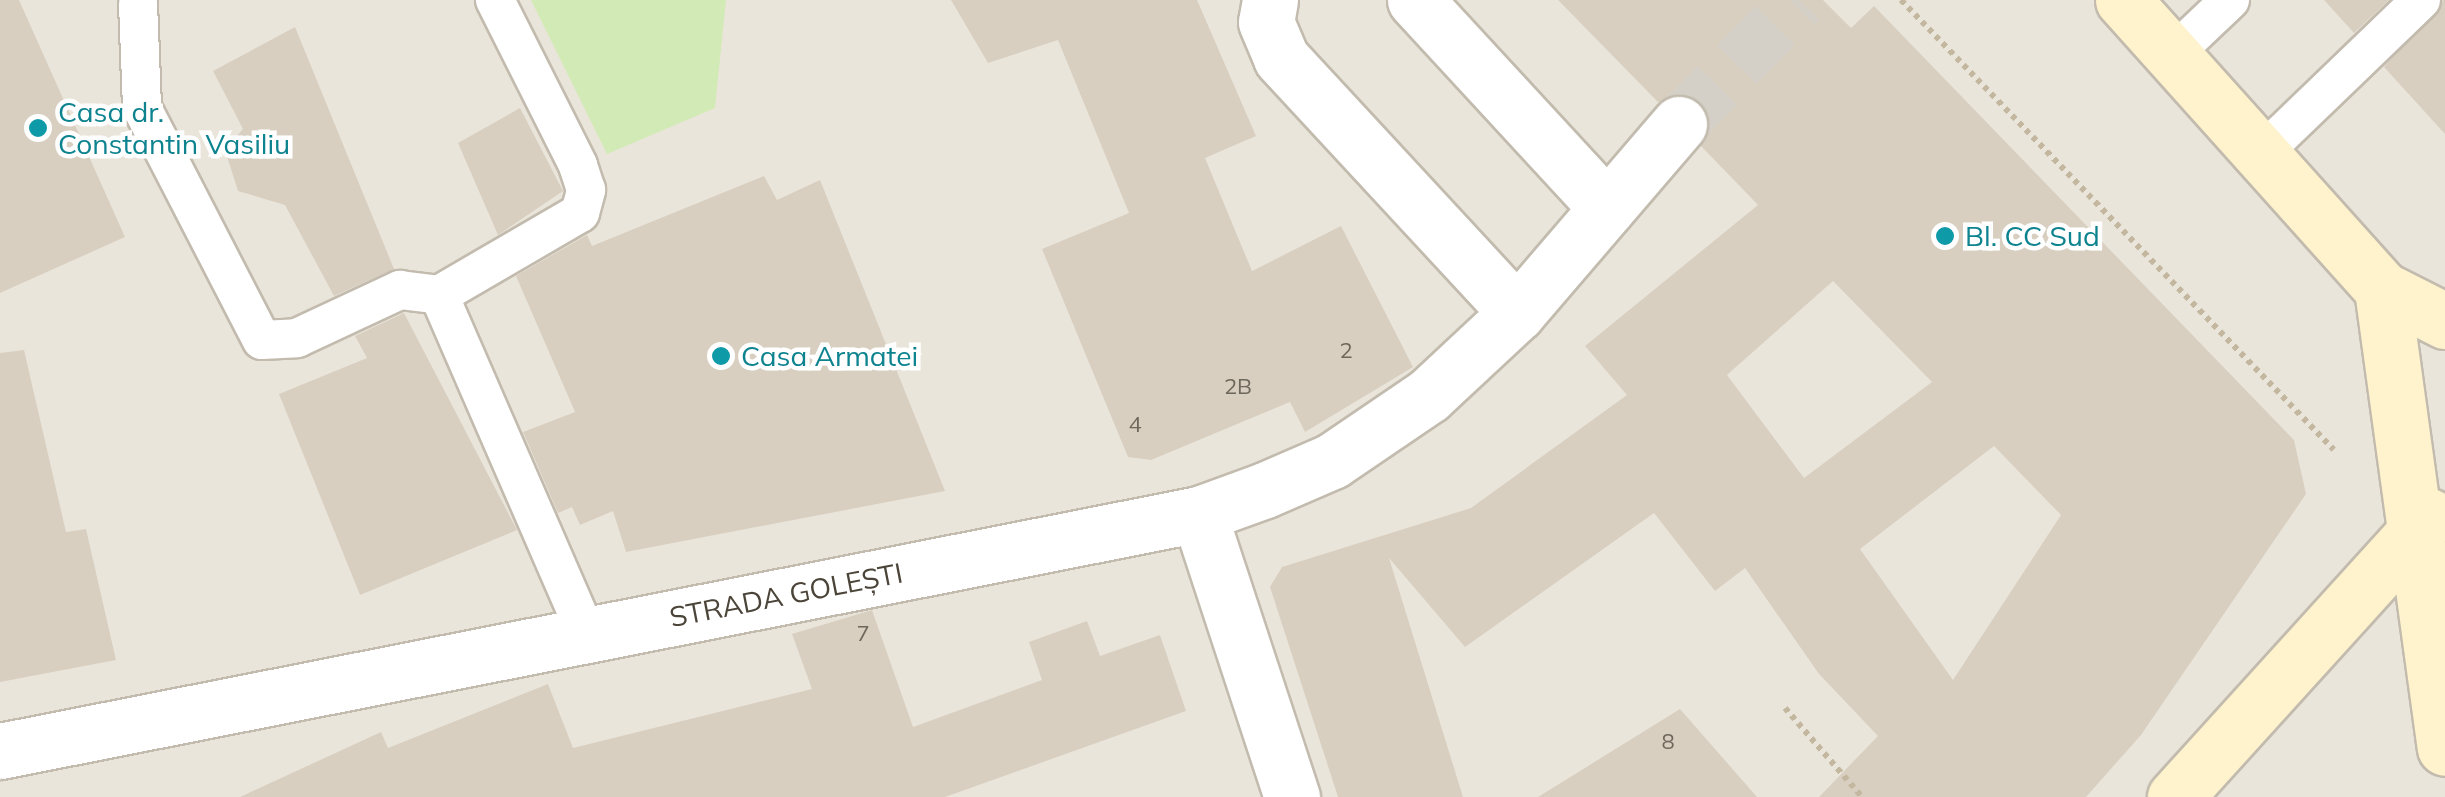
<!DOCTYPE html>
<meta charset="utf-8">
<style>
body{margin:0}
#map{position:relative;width:2445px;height:797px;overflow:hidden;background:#f6f3ec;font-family:Mulish,sans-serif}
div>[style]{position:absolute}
.residential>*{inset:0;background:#eae5da;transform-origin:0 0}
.green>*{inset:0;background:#d2eab5}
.building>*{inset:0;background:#d8cfc1}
.street-tunnel>*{height:55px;margin-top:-27.5px;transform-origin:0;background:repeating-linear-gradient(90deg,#d4d0c8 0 55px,transparent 0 83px)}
.path>*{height:6px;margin-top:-3px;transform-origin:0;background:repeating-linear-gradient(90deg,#c4b79f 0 5px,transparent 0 10px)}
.roads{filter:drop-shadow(2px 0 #c2bbae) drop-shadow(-2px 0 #c2bbae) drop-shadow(0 2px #c2bbae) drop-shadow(0 -2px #c2bbae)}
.lane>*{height:38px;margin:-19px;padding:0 19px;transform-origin:19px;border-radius:19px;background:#fff}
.street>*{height:55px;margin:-27.5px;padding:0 27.5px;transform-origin:27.5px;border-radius:27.5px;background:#fff}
.secondary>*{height:55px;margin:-27.5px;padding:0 27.5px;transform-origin:27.5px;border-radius:27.5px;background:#fff3cd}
.dots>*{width:28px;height:28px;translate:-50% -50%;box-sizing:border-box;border:5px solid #fff;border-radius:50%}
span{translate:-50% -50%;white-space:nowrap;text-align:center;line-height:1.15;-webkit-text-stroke:9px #fff;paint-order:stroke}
.number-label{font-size:22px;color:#6e675b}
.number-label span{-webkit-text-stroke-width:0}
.culture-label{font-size:28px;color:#0d838f}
.left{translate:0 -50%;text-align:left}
.street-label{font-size:28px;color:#4b4439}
</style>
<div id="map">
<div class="residential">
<div style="left:0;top:0;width:2445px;height:797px"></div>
</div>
<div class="green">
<div style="clip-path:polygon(531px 0,726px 0,715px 108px,607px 154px)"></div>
</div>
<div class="building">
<div style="clip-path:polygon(0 0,19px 0,125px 237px,0 293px)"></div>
<div style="clip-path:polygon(951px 0,1197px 0,1256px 136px,1205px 158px,1252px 271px,1341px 226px,1413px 367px,1305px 432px,1290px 402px,1151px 460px,1128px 457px,1042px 249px,1129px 213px,1058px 40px,988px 63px)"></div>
<div style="clip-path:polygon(evenodd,1558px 0,1823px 0,1851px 28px,1874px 6px,2294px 440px,2306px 494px,2141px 735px,2086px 797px,1819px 797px,1878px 736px,1819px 674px,1745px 568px,1715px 591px,1654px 513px,1465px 647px,1389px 558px,1463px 797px,1338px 797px,1270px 587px,1282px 567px,1471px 508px,1627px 395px,1585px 346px,1758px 205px,1701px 146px,1710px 129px,1700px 101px,1684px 93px,1658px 102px,1558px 0,1833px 281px,1932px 382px,1804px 478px,1727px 375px,1833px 281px,1558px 0,1994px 446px,2061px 515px,1953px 680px,1860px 549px,1994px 446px)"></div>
<div style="clip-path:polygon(2324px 0,2389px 0,2354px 33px)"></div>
<div style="clip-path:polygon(2443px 0,2445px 0,2445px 134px,2384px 67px)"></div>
<div style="clip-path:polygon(295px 27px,394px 269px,334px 296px,285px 205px,238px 191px,225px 150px,243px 129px,213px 71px)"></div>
<div style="clip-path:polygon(520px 108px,563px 191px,498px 235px,458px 143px)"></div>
<div style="clip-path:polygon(764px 176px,777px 200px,820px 180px,945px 491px,626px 552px,613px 511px,580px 525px,572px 507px,558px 513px,523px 432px,575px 412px,516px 276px,587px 235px,592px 246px)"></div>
<div style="clip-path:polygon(404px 313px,517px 530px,360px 595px,279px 394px,367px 358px,355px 336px)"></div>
<div style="clip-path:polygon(24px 350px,66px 532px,86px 529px,116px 660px,0 682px,0 353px)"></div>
<div style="clip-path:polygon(872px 610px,913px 727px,1042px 680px,1029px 642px,1087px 621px,1100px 656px,1160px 635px,1186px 711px,945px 797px,240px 797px,381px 732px,388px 748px,548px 684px,573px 748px,812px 689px,792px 634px)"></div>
<div style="clip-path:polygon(1680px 709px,1757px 797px,1538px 797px)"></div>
</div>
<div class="street-tunnel">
<div style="left:1679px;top:124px;width:173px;rotate:-45.9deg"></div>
</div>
<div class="path">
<div style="left:1901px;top:0;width:624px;rotate:46.1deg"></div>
<div style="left:1785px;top:708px;width:118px;rotate:49.1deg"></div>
</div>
<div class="roads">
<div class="lane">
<div style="left:138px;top:3px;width:105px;rotate:87.8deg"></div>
<div style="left:142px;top:108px;width:261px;rotate:62.7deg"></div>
<div style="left:262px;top:340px;width:35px;rotate:-3deg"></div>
<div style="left:297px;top:338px;width:114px;rotate:-25deg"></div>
<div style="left:400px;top:290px;width:39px;rotate:7deg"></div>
<div style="left:439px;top:295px;width:163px;rotate:-30.2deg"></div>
<div style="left:580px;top:213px;width:24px;rotate:-75deg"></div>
<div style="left:586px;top:190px;width:26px;rotate:-108deg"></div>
<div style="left:578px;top:165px;width:185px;rotate:-116.7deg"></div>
<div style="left:2172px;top:55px;width:80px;rotate:-43.5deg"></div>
<div style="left:2261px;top:154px;width:222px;rotate:-43.9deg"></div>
<div style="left:439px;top:295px;width:369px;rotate:66.5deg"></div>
</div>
<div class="street">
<div style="left:1270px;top:0;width:22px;rotate:100deg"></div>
<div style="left:1266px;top:22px;width:39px;rotate:67deg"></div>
<div style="left:1281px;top:58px;width:347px;rotate:47.2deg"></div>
<div style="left:1415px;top:0;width:283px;rotate:47.3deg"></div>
<div style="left:1199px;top:514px;width:298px;rotate:71.8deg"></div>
<div style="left:0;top:751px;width:1222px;rotate:-11.18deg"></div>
<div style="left:1199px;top:514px;width:70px;rotate:-20deg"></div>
<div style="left:1265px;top:490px;width:73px;rotate:-23.4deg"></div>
<div style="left:1332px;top:461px;width:117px;rotate:-34.2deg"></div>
<div style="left:1429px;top:395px;width:120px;rotate:-43deg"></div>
<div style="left:1517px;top:313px;width:249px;rotate:-49.4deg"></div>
</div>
<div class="secondary">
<div style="left:2123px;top:0;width:388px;rotate:48.1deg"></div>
<div style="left:2382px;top:289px;width:71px;rotate:26.9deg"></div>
<div style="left:2382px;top:289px;width:463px;rotate:82.2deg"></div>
<div style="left:2175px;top:797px;width:379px;rotate:-47.8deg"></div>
</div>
</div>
<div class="dots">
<div style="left:38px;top:128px;background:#0f9aa8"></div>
<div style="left:1945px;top:236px;background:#0f9aa8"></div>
<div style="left:721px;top:356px;background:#0f9aa8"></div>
</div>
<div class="number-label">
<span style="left:1346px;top:351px">2</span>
<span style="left:1238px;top:387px">2B</span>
<span style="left:1135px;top:425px">4</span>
<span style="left:863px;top:634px">7</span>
<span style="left:1668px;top:742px">8</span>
</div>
<div class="culture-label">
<span class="left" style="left:58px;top:128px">Casa dr.<br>Constantin Vasiliu</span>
<span class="left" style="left:1965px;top:236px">Bl. CC Sud</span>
<span class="left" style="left:741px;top:356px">Casa Armatei</span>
</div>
<div class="street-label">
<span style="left:786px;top:595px;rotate:-11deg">STRADA GOLEȘTI</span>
</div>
</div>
